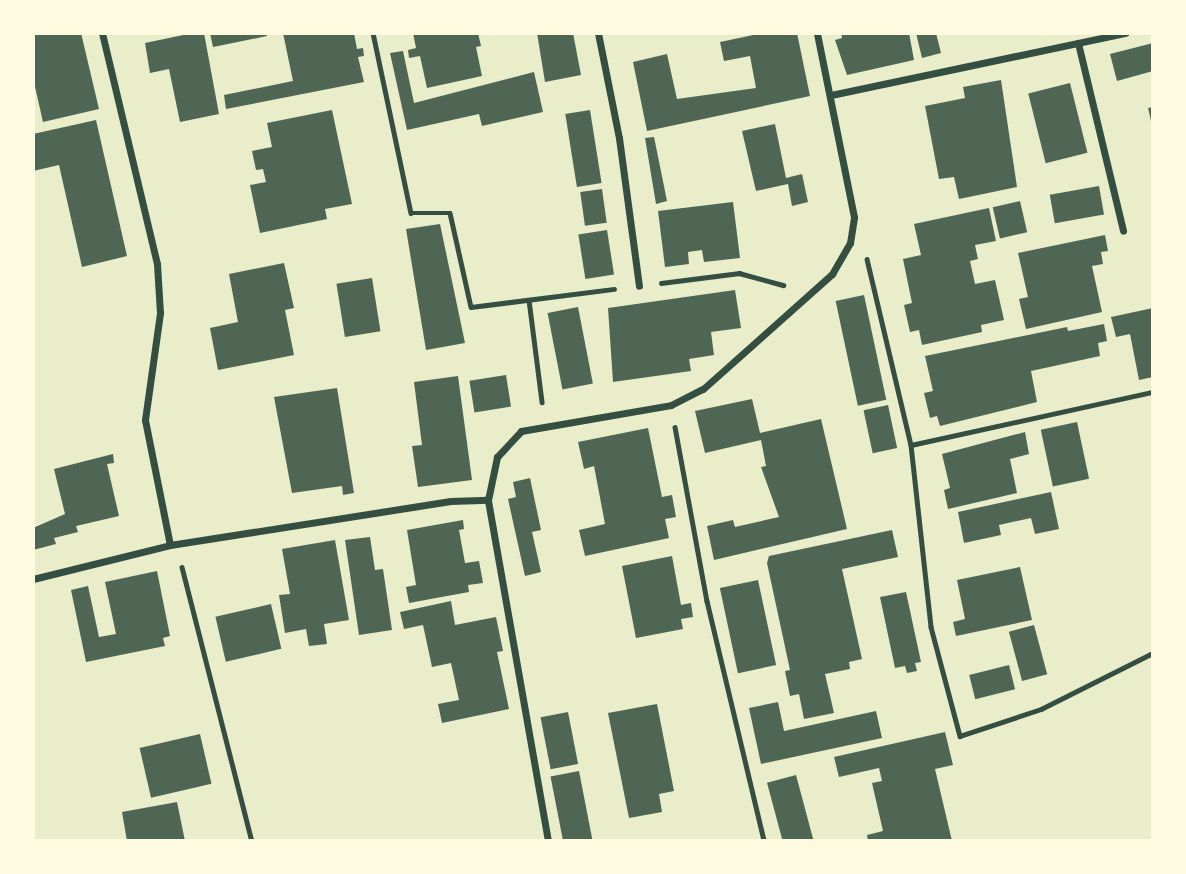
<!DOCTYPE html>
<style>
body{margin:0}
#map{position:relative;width:1186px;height:874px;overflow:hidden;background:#e9edc9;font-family:Raleway,sans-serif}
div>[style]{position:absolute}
.building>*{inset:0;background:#4f6655;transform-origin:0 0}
.path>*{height:4.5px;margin:-2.25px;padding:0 2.25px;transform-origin:2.25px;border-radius:2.25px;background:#344e41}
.minor>*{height:7px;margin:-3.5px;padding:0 3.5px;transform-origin:3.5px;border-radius:3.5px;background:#344e41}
span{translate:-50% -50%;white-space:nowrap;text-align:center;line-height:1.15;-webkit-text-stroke:6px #fefae0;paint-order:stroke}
.frame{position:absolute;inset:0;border:35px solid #fefae0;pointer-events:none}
</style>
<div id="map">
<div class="building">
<div style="clip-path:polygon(33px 33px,81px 33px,99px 109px,43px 122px,33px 78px)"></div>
<div style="clip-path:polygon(193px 33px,204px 33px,219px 114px,180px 122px,169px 69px,150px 73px,145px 43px)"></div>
<div style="clip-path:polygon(210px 33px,266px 33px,267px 36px,213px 47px)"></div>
<div style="clip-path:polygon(283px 33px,354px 33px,357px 49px,363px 48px,364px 56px,358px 57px,364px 82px,226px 109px,224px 95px,293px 81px)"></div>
<div style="clip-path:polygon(413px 33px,478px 33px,481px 46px,476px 47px,482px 76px,427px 88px,420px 56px,409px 58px,408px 50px,416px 48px)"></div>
<div style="clip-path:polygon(537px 33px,573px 33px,581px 75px,545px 82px)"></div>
<div style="clip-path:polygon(763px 33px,797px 33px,810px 96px,647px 131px,633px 62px,667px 54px,677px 99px,756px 88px,750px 56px,724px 61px,720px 42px)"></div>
<div style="clip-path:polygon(841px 33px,909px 33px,914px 60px,847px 75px,835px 40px,842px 38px)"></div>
<div style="clip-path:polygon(916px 33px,936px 33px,941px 53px,922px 58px)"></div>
<div style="clip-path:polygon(1153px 43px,1153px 71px,1117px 81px,1110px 54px)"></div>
<div style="clip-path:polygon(403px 51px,414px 103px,534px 72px,543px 112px,482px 126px,479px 114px,407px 130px,390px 53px)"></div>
<div style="clip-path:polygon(1001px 80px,1017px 187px,959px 199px,954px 177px,939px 179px,925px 106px,965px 98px,963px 87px)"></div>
<div style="left:1070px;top:83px;width:72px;height:43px;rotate:76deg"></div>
<div style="clip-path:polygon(1153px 107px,1153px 125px,1152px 125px,1148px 108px)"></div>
<div style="clip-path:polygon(332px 110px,352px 204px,325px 209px,327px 219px,260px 233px,250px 185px,266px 182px,263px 169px,256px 170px,252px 151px,272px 147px,267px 123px)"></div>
<div style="left:590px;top:110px;width:74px;height:25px;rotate:81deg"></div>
<div style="clip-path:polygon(96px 120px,127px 256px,82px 267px,59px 165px,33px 171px,33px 134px)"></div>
<div style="clip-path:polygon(775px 124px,786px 178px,802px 174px,808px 202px,792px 206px,788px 184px,756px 191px,742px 131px)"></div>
<div style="clip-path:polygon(654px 137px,667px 201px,656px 204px,645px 138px)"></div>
<div style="left:1099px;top:186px;width:29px;height:50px;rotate:80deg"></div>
<div style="left:602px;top:189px;width:34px;height:22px;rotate:82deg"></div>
<div style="left:1020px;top:201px;width:32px;height:28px;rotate:77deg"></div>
<div style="clip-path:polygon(733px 202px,740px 258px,704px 262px,702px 250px,688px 252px,689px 264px,665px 267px,658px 211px)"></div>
<div style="clip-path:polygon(989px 208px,996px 241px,975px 245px,978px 259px,970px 261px,975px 284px,995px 280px,1004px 320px,981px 325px,982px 332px,922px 345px,919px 330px,910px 332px,904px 305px,912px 303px,903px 259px,921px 255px,914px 224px)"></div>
<div style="clip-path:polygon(440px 224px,465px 343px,426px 350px,406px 229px)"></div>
<div style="left:607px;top:230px;width:45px;height:29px;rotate:81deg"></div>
<div style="clip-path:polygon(1105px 235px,1108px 251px,1101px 252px,1103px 264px,1092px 266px,1102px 312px,1026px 329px,1019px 299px,1028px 297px,1018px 253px)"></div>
<div style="clip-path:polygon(284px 263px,294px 308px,285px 310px,294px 355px,218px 370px,210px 328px,238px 322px,229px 274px)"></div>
<div style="left:372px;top:278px;width:54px;height:36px;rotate:81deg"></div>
<div style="clip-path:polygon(735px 290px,741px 328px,711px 332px,714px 355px,689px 359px,691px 371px,613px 382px,608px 308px)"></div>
<div style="left:864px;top:295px;width:107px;height:29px;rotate:78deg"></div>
<div style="left:578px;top:307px;width:78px;height:31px;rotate:79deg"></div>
<div style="clip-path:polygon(1153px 308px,1153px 377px,1139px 380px,1130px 334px,1116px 337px,1111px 317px)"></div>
<div style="clip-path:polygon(1104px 324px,1107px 341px,1098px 343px,1100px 356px,1031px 371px,1037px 402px,940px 426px,937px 416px,930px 418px,924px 393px,933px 391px,925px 356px,1067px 327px,1068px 331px)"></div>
<div style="left:506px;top:375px;width:32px;height:37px;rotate:81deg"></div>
<div style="clip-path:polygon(458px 376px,472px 480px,418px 487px,412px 446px,422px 445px,414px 382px)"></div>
<div style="clip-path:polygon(337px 388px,354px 493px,343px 495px,342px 486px,292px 493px,274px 397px)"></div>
<div style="clip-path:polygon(752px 399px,760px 433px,821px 419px,847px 529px,714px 560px,707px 526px,733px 520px,735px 527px,779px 517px,761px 467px,766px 466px,761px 440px,705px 453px,695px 411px)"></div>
<div style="left:888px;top:405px;width:44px;height:25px;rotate:78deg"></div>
<div style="left:1077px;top:422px;width:58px;height:37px;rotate:78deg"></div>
<div style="clip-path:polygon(648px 428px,662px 497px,672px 495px,676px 517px,665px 519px,669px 538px,585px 556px,579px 530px,605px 524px,594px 466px,584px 469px,578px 442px)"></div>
<div style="clip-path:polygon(1025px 432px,1029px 454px,1010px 459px,1017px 493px,948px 509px,944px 490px,950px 488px,942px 454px)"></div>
<div style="clip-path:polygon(113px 454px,114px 463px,107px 464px,119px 516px,76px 526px,78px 532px,54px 538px,56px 544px,33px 550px,33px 528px,65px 514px,54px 469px)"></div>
<div style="clip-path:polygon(530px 478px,541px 530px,532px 532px,541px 572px,525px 576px,508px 499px,516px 497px,513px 482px)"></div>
<div style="clip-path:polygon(1051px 492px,1059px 529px,1035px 534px,1031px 518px,999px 525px,1001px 535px,964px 543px,958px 512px)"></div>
<div style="clip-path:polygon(463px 520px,464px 529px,459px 530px,465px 563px,479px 561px,483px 583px,468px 585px,469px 592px,409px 603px,406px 587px,416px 585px,407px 530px)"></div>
<div style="clip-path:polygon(892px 530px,898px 557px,842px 569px,862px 659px,849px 662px,850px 669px,825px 674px,834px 713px,804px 719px,799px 694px,790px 696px,785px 671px,790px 670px,767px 563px,769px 556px)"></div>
<div style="clip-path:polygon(370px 537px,375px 570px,383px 569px,392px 630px,359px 635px,345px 540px)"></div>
<div style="clip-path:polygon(335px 540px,349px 620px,324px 624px,327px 644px,309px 646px,306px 629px,285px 633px,279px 595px,290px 594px,282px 549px)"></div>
<div style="clip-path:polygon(672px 556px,681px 605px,691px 603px,693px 617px,681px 619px,683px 629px,636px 638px,622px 566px)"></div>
<div style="clip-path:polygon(1020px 567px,1032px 620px,956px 636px,953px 622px,965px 619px,957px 580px)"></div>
<div style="clip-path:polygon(157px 571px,170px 636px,163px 638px,165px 646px,86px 662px,71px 590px,88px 586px,99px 637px,116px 634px,105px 582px)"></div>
<div style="left:758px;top:580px;width:87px;height:39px;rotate:78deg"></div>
<div style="clip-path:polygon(906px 592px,921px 662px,915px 663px,917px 671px,907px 673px,905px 666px,895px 668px,880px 597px)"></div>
<div style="clip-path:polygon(451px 601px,455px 625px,496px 617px,503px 651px,497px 652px,509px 709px,442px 723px,438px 704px,459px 700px,451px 663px,432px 667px,423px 625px,404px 629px,400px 612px)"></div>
<div style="left:271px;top:604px;width:46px;height:57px;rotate:77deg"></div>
<div style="left:1034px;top:625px;width:51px;height:26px;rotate:75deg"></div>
<div style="left:1009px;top:665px;width:25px;height:41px;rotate:76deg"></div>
<div style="clip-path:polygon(778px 702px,784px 731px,876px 711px,882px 738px,761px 764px,749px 708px)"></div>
<div style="clip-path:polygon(657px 704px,674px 791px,659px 794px,662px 812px,629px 818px,608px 713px)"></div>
<div style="left:568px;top:712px;width:53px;height:28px;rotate:79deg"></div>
<div style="clip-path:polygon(945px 732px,953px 765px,935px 769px,952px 841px,868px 841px,867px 835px,883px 831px,872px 783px,882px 781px,879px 768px,839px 777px,834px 757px)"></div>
<div style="left:200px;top:734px;width:51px;height:62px;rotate:77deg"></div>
<div style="left:579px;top:771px;width:71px;height:29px;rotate:79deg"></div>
<div style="left:796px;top:775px;width:68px;height:30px;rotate:75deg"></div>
<div style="clip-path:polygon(177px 802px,185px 841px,127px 841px,122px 812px)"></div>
</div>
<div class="path">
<div style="left:373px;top:33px;width:184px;rotate:78.1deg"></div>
<div style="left:411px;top:213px;width:39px"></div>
<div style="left:450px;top:213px;width:96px;rotate:77.4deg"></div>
<div style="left:471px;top:307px;width:144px;rotate:-7.2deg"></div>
<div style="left:867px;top:259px;width:191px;rotate:76.7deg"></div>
<div style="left:911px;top:445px;width:183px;rotate:83.7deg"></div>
<div style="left:931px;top:627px;width:113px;rotate:75.1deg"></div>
<div style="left:960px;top:736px;width:85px;rotate:-18.4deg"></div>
<div style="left:1041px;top:709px;width:125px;rotate:-26.6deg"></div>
<div style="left:661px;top:283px;width:79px;rotate:-7.3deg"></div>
<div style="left:739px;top:273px;width:46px;rotate:15.3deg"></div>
<div style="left:529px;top:300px;width:103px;rotate:82.7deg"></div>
<div style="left:675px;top:427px;width:177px;rotate:79.6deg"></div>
<div style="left:707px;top:601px;width:247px;rotate:76.6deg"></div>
<div style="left:911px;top:445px;width:248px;rotate:-12.4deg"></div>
<div style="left:182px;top:567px;width:283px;rotate:75.7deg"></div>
</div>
<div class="minor">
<div style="left:102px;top:33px;width:237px;rotate:76.6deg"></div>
<div style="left:157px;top:264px;width:49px;rotate:86.5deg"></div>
<div style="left:160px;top:313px;width:108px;rotate:98deg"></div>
<div style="left:145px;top:420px;width:127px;rotate:78.7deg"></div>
<div style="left:598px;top:33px;width:107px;rotate:78.7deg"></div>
<div style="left:619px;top:138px;width:149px;rotate:82.3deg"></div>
<div style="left:1078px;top:43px;width:193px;rotate:76.5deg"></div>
<div style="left:831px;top:95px;width:301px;rotate:-11.9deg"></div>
<div style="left:33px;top:579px;width:141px;rotate:-13.9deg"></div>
<div style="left:170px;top:545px;width:284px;rotate:-8.9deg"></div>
<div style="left:451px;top:501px;width:37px;rotate:-2deg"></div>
<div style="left:548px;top:841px;width:346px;rotate:-100deg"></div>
<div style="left:488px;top:500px;width:44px;rotate:-78.2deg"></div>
<div style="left:497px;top:457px;width:35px;rotate:-47deg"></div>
<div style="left:521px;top:431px;width:152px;rotate:-9.8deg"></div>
<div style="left:671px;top:405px;width:36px;rotate:-27deg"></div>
<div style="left:703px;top:389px;width:173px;rotate:-41.7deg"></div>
<div style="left:832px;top:274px;width:36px;rotate:-60deg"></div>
<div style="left:850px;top:243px;width:26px;rotate:-81deg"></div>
<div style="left:854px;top:217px;width:188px;rotate:-101.4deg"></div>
</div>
<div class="frame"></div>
</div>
